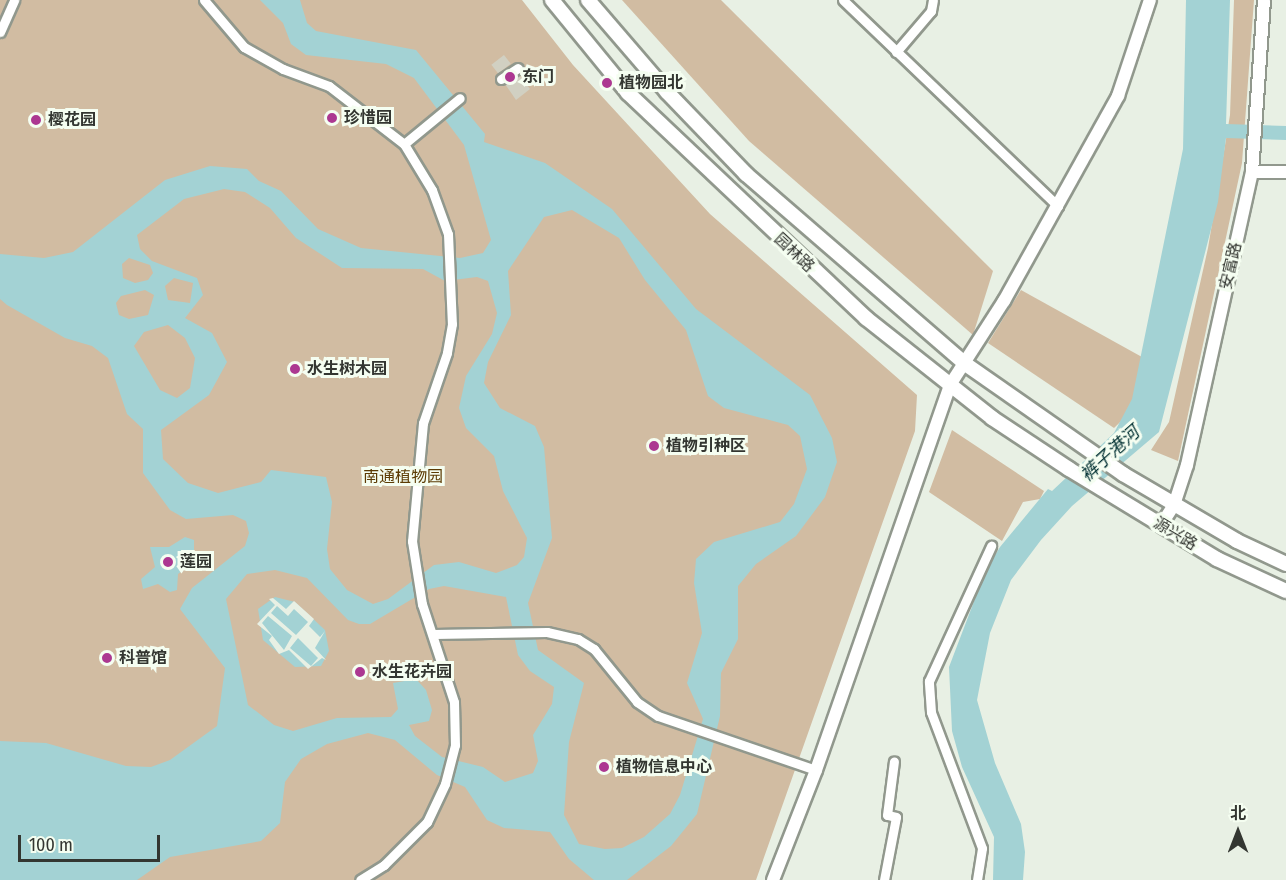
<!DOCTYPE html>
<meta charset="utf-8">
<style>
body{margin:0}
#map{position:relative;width:1286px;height:880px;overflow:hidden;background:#e8f0e4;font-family:"Fira Sans Condensed","Noto Sans SC",sans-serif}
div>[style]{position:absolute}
.green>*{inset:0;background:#d1bca2}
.water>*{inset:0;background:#a3d2d4}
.pier>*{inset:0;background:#e8f0e4}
.building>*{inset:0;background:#d1d0c2;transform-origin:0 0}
.roads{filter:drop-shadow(2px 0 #91988d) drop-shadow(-2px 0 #91988d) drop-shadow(0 2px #91988d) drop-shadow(0 -2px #91988d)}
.street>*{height:9px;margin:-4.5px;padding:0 4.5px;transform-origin:4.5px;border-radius:4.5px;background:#fff}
.secondary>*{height:12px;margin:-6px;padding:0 6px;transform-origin:6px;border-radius:6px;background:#fff}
.primary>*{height:14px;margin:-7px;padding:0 7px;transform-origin:7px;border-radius:7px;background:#fff}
.dots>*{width:16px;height:16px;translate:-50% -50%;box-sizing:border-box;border:3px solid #f5fef1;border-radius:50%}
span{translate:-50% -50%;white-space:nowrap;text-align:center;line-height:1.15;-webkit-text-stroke:6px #f5fef1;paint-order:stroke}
.poi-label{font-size:16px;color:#333631;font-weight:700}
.left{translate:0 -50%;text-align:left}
.street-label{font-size:16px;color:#333631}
.park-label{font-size:16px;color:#5c3b04}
.water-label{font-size:18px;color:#013032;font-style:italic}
.north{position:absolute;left:1208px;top:802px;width:60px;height:60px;-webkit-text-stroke:4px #f5fef1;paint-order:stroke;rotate:0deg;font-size:16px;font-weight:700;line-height:24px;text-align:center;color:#333631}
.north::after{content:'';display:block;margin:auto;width:21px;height:27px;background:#333631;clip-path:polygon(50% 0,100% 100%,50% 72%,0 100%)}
.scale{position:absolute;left:18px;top:835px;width:142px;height:27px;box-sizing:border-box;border:3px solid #333631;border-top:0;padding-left:8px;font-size:18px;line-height:21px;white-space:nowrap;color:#333631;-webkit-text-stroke:4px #f5fef1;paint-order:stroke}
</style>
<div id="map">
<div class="green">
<div style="clip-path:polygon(0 0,522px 0,573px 65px,710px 214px,917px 395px,915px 431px,756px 880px,0 880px)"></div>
<div style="clip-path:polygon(622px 0,721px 0,993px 271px,973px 335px,749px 141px)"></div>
<div style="clip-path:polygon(1234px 0,1254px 0,1242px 163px,1178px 461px,1151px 450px,1169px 422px,1208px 248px,1230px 115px)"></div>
<div style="clip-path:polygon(1021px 290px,1151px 362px,1139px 404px,1114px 428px,988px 343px)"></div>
<div style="clip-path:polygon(952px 430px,1044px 491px,1040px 499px,1023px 502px,1002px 541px,929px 492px)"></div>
</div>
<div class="water">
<div style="clip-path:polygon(evenodd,260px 0,300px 0,307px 23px,316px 31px,416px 50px,485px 134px,484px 142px,545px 163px,612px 209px,696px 309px,810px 395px,832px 438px,837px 462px,825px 497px,796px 536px,756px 564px,738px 586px,738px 639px,721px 673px,720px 716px,697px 814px,671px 846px,627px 880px,594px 880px,569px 859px,550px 832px,504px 828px,487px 820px,465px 787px,437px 775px,395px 740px,368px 733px,327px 744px,301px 759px,285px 782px,280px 823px,261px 841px,170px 857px,137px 880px,0 880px,0 741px,46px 743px,126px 766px,151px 767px,170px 760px,217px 726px,225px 668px,180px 609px,192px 588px,245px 546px,249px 533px,246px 521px,233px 515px,186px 519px,170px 510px,143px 473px,143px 429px,127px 414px,108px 358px,92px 346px,65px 338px,7px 305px,0 299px,0 254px,44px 258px,73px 252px,165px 180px,210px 166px,247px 169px,259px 181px,281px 191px,318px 229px,361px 248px,460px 258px,483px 253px,491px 240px,464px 145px,414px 78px,386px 64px,306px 55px,291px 44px,283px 23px,260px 0,224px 189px,245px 192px,270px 208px,296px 238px,342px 268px,423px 269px,445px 281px,477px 277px,488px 281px,497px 313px,492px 334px,466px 376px,459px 408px,466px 428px,494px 456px,503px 491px,527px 538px,524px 557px,517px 565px,496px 573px,459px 562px,434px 565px,388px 599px,373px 604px,347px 590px,330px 569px,327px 549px,332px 502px,326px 477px,271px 470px,261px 482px,218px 493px,188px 483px,163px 459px,161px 430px,209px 395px,227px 362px,212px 333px,185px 318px,203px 295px,197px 278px,152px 261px,140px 249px,137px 235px,184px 199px,224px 189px,260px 0,572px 210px,619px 238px,645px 280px,686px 330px,708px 396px,724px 408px,788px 425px,800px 436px,807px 469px,794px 504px,780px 522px,714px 542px,696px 559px,694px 583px,702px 633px,687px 683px,703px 719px,680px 795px,670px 814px,644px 837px,622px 848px,605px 849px,579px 844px,564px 815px,569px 742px,584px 683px,538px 650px,528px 603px,552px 538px,544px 447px,535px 426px,500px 408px,484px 383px,488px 362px,511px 315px,508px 271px,544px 217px,572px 210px,260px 0,129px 258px,150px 265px,153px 273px,148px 280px,135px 283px,123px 278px,122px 264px,129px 258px,260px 0,174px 278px,193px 283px,190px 303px,168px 300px,165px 286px,174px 278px,260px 0,145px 290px,154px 295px,148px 315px,129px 319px,119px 315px,116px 303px,121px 296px,145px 290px,260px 0,168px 325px,185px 338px,195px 358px,190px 388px,177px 398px,160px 390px,134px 346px,144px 332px,168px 325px,260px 0,275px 570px,307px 578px,348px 620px,359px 624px,370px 624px,429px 589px,444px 586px,506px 597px,518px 655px,530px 671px,554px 687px,552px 704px,533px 735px,538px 761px,533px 773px,505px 782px,483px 767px,442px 757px,415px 736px,409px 725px,429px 721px,432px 710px,426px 690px,416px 679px,393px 683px,398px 709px,391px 717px,337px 718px,293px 731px,274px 725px,248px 705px,226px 599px,247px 574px,275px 570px)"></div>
<div style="clip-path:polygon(1186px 0,1230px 0,1226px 124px,1286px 126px,1286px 140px,1226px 138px,1218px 202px,1159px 432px,1072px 506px,1041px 540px,1011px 580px,990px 633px,977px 700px,995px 763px,1021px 824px,1025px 852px,1023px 880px,993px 880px,994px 837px,962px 767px,952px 731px,949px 667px,986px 570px,1000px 547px,1048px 489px,1052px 491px,1114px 433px,1132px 399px,1183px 149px)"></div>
<div style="clip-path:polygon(185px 537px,194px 540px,194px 562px,178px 574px,177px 590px,170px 592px,158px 584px,143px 589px,141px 579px,155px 567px,150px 547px,169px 547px)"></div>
<div style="clip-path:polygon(275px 597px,295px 602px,325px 630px,329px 651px,321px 666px,295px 667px,263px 640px,258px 609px)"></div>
</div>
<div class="pier">
<div style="clip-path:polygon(evenodd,273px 598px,286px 609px,294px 601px,314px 619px,309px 626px,320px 637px,325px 631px,315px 648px,326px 660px,322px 658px,308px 669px,289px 650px,279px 654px,269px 640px,272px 636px,257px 624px,275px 605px,269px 599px,273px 598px,277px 606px,288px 616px,294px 609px,308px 622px,296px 635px,271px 613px,277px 606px,273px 598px,268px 616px,292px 636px,284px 650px,262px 623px,268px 616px,273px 598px,298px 638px,318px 658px,311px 666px,290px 648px,298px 638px)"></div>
</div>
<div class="building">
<div style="left:504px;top:55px;width:11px;height:16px;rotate:52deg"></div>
<div style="clip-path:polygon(519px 75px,530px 89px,516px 100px,505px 84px)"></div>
</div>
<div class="roads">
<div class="street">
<div style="left:204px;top:0;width:62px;rotate:49.6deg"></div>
<div style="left:244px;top:47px;width:45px;rotate:29.4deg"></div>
<div style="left:283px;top:69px;width:49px;rotate:20.3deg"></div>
<div style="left:329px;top:86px;width:95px;rotate:37.7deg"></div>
<div style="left:404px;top:144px;width:54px;rotate:58.7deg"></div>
<div style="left:432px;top:190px;width:47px;rotate:70deg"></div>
<div style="left:448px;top:234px;width:90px;rotate:87.5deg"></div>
<div style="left:452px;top:324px;width:29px;rotate:100deg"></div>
<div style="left:447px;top:353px;width:74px;rotate:108.9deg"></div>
<div style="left:423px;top:423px;width:119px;rotate:95.3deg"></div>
<div style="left:412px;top:541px;width:64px;rotate:81deg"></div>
<div style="left:422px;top:604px;width:103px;rotate:71.9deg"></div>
<div style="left:454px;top:702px;width:43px;rotate:88.7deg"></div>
<div style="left:455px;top:745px;width:40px;rotate:104.4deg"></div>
<div style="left:445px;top:784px;width:42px;rotate:115.3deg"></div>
<div style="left:427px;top:822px;width:61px;rotate:135deg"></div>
<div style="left:384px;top:865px;width:28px;rotate:148deg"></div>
<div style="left:843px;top:0;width:298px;rotate:43.8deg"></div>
<div style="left:0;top:32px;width:35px;rotate:-66deg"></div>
<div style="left:896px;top:52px;width:54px;rotate:-49.5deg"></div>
<div style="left:931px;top:11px;width:11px;rotate:-80deg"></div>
<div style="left:501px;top:79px;width:20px;rotate:-33deg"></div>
<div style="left:404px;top:144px;width:72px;rotate:-39.4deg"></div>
<div style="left:434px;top:634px;width:113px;rotate:-1deg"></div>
<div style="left:547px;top:632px;width:32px;rotate:13deg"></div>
<div style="left:578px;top:639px;width:19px;rotate:32deg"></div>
<div style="left:594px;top:649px;width:68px;rotate:50.9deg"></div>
<div style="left:637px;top:702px;width:25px;rotate:34deg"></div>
<div style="left:658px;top:716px;width:167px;rotate:18.9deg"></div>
<div style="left:884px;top:880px;width:64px;rotate:-79.2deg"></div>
<div style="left:896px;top:817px;width:9px;rotate:-167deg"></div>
<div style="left:887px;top:815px;width:54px;rotate:-82.6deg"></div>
<div style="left:977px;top:880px;width:32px;rotate:-81deg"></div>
<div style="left:982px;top:848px;width:145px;rotate:-110.6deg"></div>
<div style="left:931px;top:712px;width:31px;rotate:-94deg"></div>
<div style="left:929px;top:681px;width:149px;rotate:-65.3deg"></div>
</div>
<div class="secondary">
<div style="left:1252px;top:172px;width:34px"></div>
<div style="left:1161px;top:525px;width:24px;rotate:-57deg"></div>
<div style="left:1174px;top:505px;width:42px;rotate:-72deg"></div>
<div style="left:1187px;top:465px;width:300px;rotate:-77.5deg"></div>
<div style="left:1252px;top:172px;width:172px;rotate:-86deg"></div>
<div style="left:773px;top:880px;width:118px;rotate:-68.6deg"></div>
<div style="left:816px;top:770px;width:408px;rotate:-70.8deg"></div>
<div style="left:950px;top:385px;width:100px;rotate:-57.3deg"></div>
<div style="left:1004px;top:301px;width:235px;rotate:-60.9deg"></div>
<div style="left:1118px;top:96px;width:101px;rotate:-71.6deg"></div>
</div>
<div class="primary">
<div style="left:552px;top:0;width:120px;rotate:50.7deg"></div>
<div style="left:628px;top:93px;width:328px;rotate:43.4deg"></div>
<div style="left:866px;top:318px;width:161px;rotate:38.4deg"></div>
<div style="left:992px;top:418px;width:92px;rotate:33.5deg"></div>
<div style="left:1069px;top:469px;width:173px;rotate:31.3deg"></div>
<div style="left:1217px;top:559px;width:76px;rotate:24.9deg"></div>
<div style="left:588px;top:0;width:121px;rotate:49.3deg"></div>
<div style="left:667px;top:92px;width:114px;rotate:46.1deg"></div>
<div style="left:746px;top:174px;width:289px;rotate:40.9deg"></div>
<div style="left:964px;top:363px;width:194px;rotate:34.9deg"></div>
<div style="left:1123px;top:474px;width:132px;rotate:30.4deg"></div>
<div style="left:1237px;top:541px;width:54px;rotate:25.1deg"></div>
</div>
</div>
<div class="dots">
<div style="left:510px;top:77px;background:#ac3891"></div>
<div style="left:607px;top:83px;background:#ac3891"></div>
<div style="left:332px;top:118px;background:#ac3891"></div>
<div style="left:36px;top:120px;background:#ac3891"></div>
<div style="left:295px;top:369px;background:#ac3891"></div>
<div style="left:654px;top:446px;background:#ac3891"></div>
<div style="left:168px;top:562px;background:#ac3891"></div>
<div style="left:107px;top:658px;background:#ac3891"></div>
<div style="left:360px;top:672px;background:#ac3891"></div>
<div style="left:604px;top:767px;background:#ac3891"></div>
</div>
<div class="poi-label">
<span class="left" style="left:522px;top:77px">东门</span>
<span class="left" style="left:619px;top:83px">植物园北</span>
<span class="left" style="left:344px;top:118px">珍惜园</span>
<span class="left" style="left:48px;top:120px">樱花园</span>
<span class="left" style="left:307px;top:369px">水生树木园</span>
<span class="left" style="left:666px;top:446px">植物引种区</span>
<span class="left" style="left:180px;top:562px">莲园</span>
<span class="left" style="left:119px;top:658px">科普馆</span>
<span class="left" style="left:372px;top:672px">水生花卉园</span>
<span class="left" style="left:616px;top:767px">植物信息中心</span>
</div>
<div class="street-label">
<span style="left:794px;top:253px;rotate:43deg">园林路</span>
<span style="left:1231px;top:266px;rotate:-77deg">安富路</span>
<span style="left:1175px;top:534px;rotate:31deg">源兴路</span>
</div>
<div class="park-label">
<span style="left:403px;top:477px">南通植物园</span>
</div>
<div class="water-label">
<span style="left:1110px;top:454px;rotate:-42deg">裤子港河</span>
</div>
<div class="north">北</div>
<div class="scale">100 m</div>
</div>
